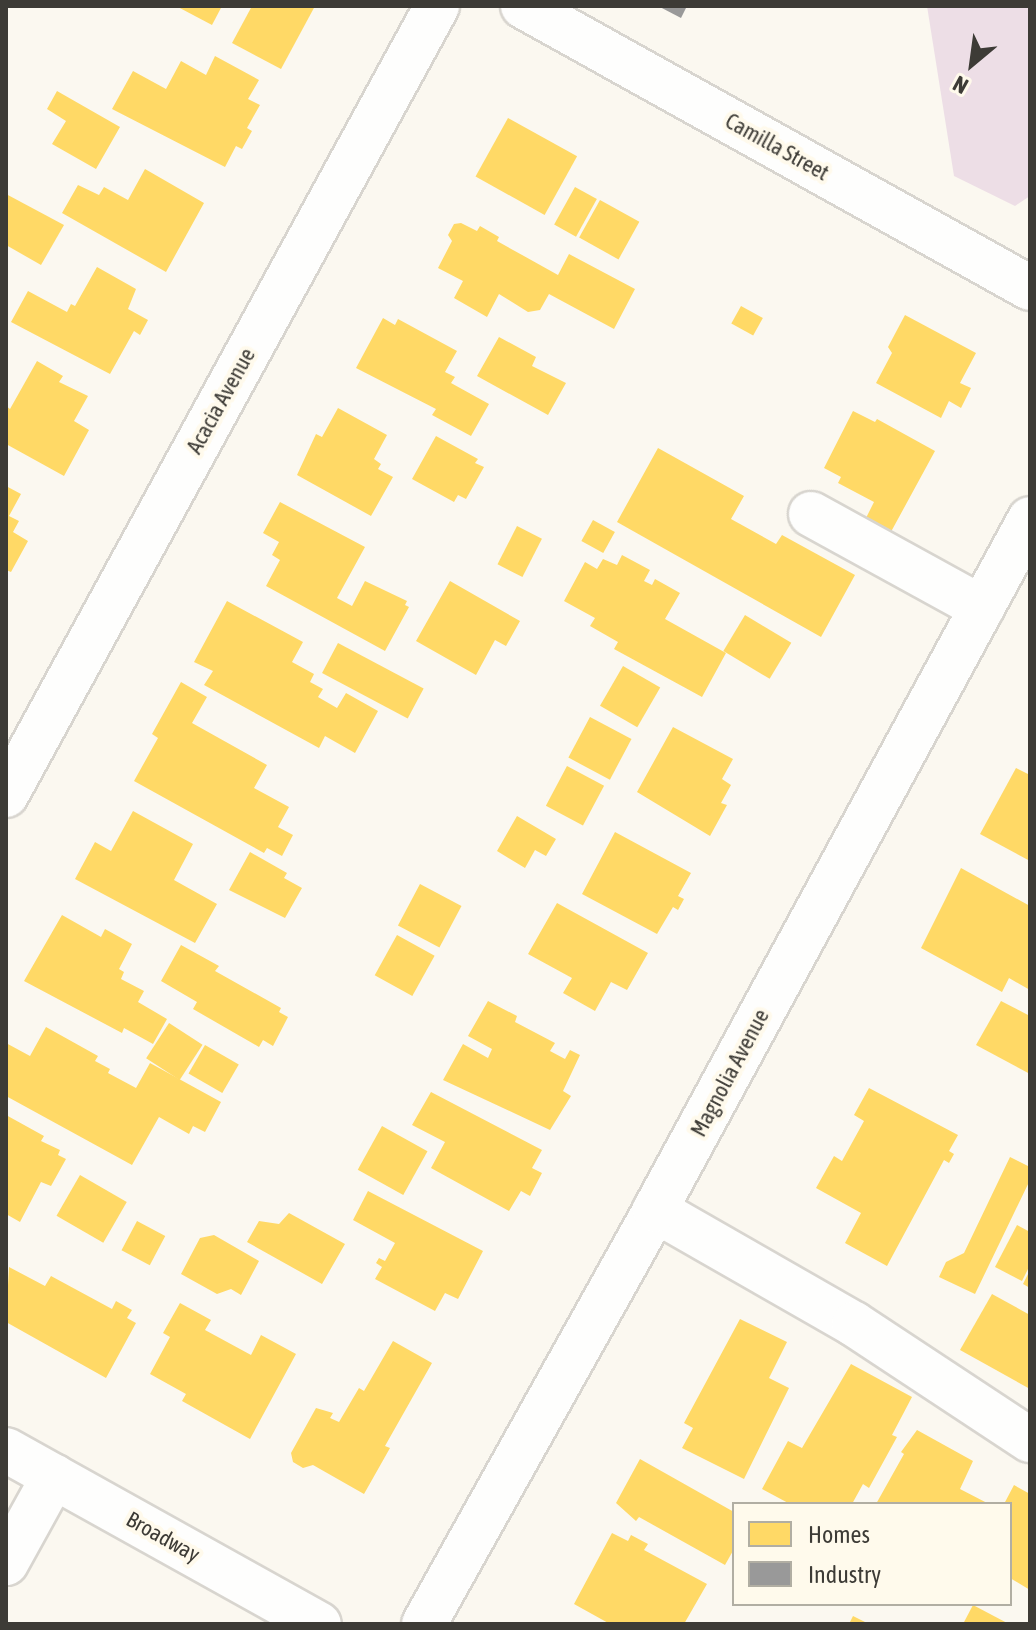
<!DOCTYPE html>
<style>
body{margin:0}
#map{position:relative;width:1036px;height:1630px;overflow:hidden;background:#fbf8f0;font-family:"Asap Condensed",sans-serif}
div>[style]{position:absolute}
.green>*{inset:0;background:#eddee6}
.homes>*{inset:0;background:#ffd966;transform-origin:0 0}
.industry>*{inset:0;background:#999}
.roads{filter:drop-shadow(2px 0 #d8d5cf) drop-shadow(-2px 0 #d8d5cf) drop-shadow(0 2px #d8d5cf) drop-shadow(0 -2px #d8d5cf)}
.minor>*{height:44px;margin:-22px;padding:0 22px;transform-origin:22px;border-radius:22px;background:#fefefd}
span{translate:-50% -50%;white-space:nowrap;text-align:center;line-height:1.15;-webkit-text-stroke:8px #fffaec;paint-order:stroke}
.street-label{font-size:22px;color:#3d3b36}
.frame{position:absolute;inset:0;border:8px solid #3d3b36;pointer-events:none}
.legend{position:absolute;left:732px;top:1502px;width:280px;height:104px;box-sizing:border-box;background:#fffaec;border:2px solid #b1aea3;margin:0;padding:10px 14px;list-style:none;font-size:24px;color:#3d3b36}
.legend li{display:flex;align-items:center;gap:16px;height:40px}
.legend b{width:40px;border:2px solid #b1aea3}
.north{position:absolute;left:932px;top:24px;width:80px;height:80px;-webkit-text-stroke:6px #fffaec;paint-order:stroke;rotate:209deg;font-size:22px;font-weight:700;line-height:32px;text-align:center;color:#3d3b36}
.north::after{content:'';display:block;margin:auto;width:28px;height:36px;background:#3d3b36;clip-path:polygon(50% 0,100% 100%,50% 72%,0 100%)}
</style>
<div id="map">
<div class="green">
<div style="clip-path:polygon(927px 6px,1030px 6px,1030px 196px,1015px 206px,954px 176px)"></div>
</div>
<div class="homes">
<div style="clip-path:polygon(176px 6px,222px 6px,212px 25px)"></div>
<div style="clip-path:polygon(252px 6px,315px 6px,281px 69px,232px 43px)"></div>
<div style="clip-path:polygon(215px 56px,259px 80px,248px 99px,260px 105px,247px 128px,252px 131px,242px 149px,236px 146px,225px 167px,112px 109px,133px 71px,166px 89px,181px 61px,206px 75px)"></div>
<div style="clip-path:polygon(57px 91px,120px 127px,96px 169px,52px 144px,66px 121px,47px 109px)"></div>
<div style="left:508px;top:118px;width:79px;height:67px;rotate:29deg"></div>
<div style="clip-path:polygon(145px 169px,204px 203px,166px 272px,62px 213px,78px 185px,99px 195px,104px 187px,128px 200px)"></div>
<div style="left:575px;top:187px;width:25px;height:43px;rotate:29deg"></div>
<div style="clip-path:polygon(6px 194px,64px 225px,41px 265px,6px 245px)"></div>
<div style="left:600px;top:200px;width:45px;height:43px;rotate:29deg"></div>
<div style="clip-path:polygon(461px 223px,477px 231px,480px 226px,499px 237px,497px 241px,558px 275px,569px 254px,635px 289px,614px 329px,549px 294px,540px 310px,528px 312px,499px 294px,487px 317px,454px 298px,463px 281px,438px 268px,452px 241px,448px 235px,454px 224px)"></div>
<div style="clip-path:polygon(97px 267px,136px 289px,128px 309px,148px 320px,140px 335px,134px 331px,110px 374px,11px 322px,28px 291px,67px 312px,71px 304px,75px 306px)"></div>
<div style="left:741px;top:306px;width:25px;height:20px;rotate:29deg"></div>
<div style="clip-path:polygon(905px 315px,976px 353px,960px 383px,971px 388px,961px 408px,949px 401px,941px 418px,876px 383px,892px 353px,888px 347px)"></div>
<div style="clip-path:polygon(383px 318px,395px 325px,398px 319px,457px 351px,445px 372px,455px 377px,451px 383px,489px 404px,471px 436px,432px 415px,436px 409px,356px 368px)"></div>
<div style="clip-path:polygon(499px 337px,536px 357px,532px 366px,566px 383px,548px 415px,477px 376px)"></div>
<div style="clip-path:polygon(37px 361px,63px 376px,59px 382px,88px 396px,74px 421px,89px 430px,64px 476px,6px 444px,6px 406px,10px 409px)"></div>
<div style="clip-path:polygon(338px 408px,387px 435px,374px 459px,381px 464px,378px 469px,393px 477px,371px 516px,297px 475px,316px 434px,322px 437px)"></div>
<div style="clip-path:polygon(853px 411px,875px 422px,877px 419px,935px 451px,886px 541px,861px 528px,874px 502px,838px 483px,841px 477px,824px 468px)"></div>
<div style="clip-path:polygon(436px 436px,478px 459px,475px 463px,484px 467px,466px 499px,458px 495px,454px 502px,412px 479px)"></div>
<div style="clip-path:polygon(658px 448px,744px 496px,731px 519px,776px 544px,782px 535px,855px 575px,821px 637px,617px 522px)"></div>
<div style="clip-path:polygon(6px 486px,21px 494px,9px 516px,19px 521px,13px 532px,28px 541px,11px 572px,6px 570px)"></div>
<div style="clip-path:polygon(280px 502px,365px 547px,337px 598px,352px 606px,365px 581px,407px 601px,405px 605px,409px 607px,385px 651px,266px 586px,280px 560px,272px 555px,279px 542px,263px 533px)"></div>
<div style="left:593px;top:520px;width:25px;height:24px;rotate:29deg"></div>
<div style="left:517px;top:526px;width:28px;height:43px;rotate:27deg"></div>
<div style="clip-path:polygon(622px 555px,650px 570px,644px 581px,652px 585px,655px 579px,680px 593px,665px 619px,726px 653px,702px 697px,614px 649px,618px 642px,590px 626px,595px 618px,564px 601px,585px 562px,597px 569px,603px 559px,617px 565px)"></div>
<div style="clip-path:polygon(450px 581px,520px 621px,506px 646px,495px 640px,476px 675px,416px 641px)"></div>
<div style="clip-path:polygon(227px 601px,303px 642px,292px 662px,314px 674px,310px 682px,323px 689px,318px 697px,337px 708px,346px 693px,378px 711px,355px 753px,325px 736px,319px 748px,204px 685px,213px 671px,194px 662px)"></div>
<div style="left:745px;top:615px;width:54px;height:42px;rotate:31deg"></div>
<div style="left:338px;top:643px;width:97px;height:34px;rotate:28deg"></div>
<div style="left:623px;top:666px;width:43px;height:46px;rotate:30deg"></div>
<div style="clip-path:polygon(181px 682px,207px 697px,192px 723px,267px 765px,254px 788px,289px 807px,278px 827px,293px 835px,282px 856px,267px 848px,264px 853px,134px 781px,158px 738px,152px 734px)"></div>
<div style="left:590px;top:717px;width:47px;height:46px;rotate:28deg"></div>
<div style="clip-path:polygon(673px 727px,733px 759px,722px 779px,731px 785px,721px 803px,727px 805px,710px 836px,637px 792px)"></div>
<div style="left:567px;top:766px;width:42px;height:45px;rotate:28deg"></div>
<div style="clip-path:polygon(1016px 768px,1030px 775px,1030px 861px,980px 834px)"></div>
<div style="clip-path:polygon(133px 811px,193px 844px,174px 880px,217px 904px,195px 943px,75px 879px,95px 842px,111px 851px)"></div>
<div style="clip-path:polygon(517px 816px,556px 839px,546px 856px,535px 850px,525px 868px,497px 851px)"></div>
<div style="clip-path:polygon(615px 832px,691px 873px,678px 896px,684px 899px,678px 910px,673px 907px,657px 934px,582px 894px)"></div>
<div style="clip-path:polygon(250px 852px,287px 873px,284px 878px,302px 888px,285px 918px,229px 890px)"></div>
<div style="clip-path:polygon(961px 868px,1030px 906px,1030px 990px,1009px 978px,1002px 992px,921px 948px)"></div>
<div style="left:420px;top:884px;width:47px;height:47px;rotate:28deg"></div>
<div style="clip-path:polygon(557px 903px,648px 953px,627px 990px,611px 982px,595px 1011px,563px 993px,572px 978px,528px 954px)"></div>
<div style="clip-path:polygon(62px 915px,101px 937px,105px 929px,132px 944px,119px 969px,124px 972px,121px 979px,144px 991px,138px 1002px,167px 1019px,153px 1044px,124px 1028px,122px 1033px,24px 981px)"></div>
<div style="left:397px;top:935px;width:43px;height:46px;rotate:29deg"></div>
<div style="clip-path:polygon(181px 945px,219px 966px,215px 971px,281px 1008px,279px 1012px,288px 1017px,273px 1046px,263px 1040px,259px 1047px,193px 1009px,197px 1002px,161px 981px)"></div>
<div style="clip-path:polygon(488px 1001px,517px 1016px,515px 1022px,555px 1043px,550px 1051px,565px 1059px,570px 1050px,580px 1055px,563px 1091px,571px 1096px,550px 1130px,443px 1080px,463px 1044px,488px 1058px,492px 1049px,468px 1036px)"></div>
<div style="clip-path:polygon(1001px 1001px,1030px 1016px,1030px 1074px,976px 1045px)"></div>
<div style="left:169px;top:1023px;width:40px;height:42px;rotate:33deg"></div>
<div style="clip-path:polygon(46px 1027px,98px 1056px,95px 1061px,110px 1069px,108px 1073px,136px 1088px,150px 1063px,221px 1102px,205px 1132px,193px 1126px,189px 1134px,159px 1117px,132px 1165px,6px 1096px,6px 1043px,30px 1056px)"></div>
<div style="left:205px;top:1045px;width:39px;height:33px;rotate:30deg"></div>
<div style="clip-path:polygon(869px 1088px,958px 1135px,949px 1151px,954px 1154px,949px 1163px,944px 1160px,887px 1266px,845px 1243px,861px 1213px,816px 1188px,834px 1156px,842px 1161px,864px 1121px,854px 1115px)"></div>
<div style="clip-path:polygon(431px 1092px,542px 1150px,532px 1168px,542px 1173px,530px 1196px,521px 1191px,509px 1211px,431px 1168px,445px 1142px,412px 1125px)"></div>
<div style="clip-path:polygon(6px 1115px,44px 1136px,41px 1141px,60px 1150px,58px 1155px,66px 1159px,51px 1186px,41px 1182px,20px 1222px,6px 1214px)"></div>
<div style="left:382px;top:1126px;width:52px;height:50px;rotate:29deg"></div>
<div style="clip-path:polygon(1010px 1157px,1030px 1167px,1030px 1180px,975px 1294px,939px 1277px,946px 1262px,964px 1253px)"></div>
<div style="left:80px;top:1175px;width:54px;height:47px;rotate:30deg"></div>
<div style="clip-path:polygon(368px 1191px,483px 1251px,458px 1299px,445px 1293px,435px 1311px,375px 1279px,382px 1267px,376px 1263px,379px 1258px,385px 1261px,395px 1243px,353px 1220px)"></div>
<div style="clip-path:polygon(289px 1213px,345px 1244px,322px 1284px,247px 1242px,259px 1221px,279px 1224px)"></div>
<div style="left:137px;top:1221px;width:32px;height:33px;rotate:28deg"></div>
<div style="clip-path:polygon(1017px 1225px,1030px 1232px,1030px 1265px,1022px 1281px,995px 1267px)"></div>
<div style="clip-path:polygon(214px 1235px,259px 1261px,241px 1295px,231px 1289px,217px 1294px,181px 1274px,200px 1238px)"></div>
<div style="clip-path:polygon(9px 1267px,45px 1286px,51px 1276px,112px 1309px,116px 1301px,132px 1310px,127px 1318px,136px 1323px,106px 1378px,6px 1322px)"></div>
<div style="clip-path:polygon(1030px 1270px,1030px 1288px,1023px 1284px)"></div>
<div style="clip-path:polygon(992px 1294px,1030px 1315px,1030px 1389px,960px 1350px)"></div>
<div style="clip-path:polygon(180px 1303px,211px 1320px,205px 1330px,251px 1355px,261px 1335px,296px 1354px,250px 1439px,182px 1401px,186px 1394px,150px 1374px,170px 1337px,163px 1333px)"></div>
<div style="clip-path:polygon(740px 1319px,787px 1342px,769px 1378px,789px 1388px,744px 1479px,682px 1448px,693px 1428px,684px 1423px)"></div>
<div style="clip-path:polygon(393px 1341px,432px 1363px,385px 1446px,390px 1448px,364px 1494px,313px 1465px,303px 1468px,293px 1462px,291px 1453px,316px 1408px,333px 1413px,330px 1418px,339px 1422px,359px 1388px,364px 1391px)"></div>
<div style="clip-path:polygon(851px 1364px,912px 1397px,892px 1435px,897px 1437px,869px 1488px,863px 1484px,852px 1504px,790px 1504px,762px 1489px,788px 1441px,802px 1448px)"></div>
<div style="clip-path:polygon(917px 1430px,973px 1461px,960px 1489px,989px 1504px,876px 1504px,904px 1454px,901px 1452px)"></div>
<div style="clip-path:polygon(640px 1459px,734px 1512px,734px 1549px,725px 1565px,639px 1517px,636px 1521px,616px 1503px)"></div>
<div style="clip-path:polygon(1014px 1485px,1030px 1494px,1030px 1590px,1010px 1578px,1010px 1504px,1004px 1504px)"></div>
<div style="clip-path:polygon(612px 1533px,628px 1541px,631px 1535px,648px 1544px,644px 1550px,707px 1584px,684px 1624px,610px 1624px,574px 1604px)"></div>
<div style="clip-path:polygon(973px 1605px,1009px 1624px,963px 1624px)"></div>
<div style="clip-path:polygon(853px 1616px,869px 1624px,849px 1624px)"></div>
</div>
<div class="industry">
<div style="clip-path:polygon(658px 6px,687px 6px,681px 18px)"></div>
</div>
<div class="roads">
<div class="minor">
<div style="left:523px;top:6px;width:580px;rotate:29.08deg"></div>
<div style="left:811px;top:514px;width:195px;rotate:28.8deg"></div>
<div style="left:6px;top:795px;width:899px;rotate:-61.35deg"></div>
<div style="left:655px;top:1210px;width:229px;rotate:29.8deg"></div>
<div style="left:854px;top:1324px;width:211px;rotate:33.4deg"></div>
<div style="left:6px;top:1450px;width:358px;rotate:29.1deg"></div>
<div style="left:6px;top:1563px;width:99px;rotate:-61.1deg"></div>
<div style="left:424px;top:1624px;width:474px;rotate:-60.8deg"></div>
<div style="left:655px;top:1210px;width:786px;rotate:-61.51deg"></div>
</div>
</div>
<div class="street-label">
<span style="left:777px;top:147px;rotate:29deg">Camilla Street</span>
<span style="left:221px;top:401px;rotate:-61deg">Acacia Avenue</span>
<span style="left:730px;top:1073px;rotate:-62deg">Magnolia Avenue</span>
<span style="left:163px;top:1537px;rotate:29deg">Broadway</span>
</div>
<div class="frame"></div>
<ul class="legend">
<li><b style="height:22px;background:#ffd966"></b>Homes</li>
<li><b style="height:22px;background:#999"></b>Industry</li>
</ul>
<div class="north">N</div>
</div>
